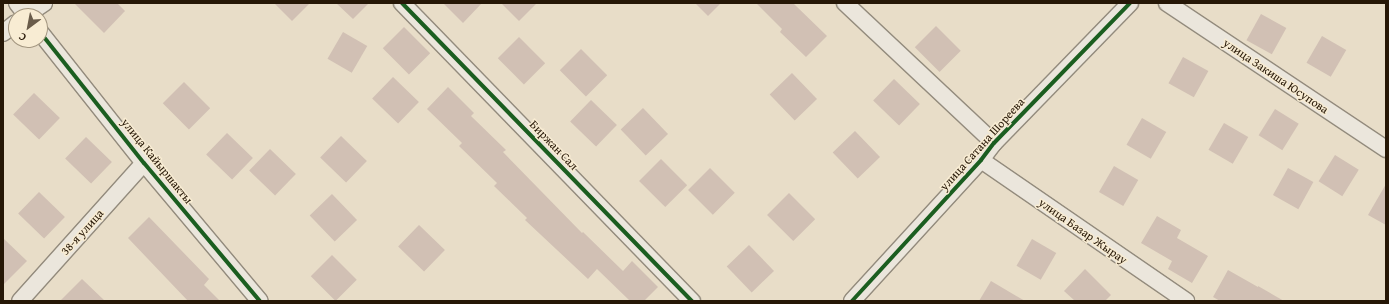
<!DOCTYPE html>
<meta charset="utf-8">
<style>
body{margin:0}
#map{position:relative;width:1389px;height:304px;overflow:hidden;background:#e8ddc8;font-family:"Gentium Book Plus",serif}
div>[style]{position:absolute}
.building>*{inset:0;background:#d1c0b4;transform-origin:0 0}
.roads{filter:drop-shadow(1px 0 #938b7d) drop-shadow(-1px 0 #938b7d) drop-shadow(0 1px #938b7d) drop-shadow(0 -1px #938b7d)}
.street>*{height:16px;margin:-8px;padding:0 8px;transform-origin:8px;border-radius:8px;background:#ebe6dc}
.cycleway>*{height:4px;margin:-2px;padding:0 2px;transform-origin:2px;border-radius:2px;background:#1b5e20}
span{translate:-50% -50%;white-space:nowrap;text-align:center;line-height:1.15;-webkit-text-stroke:3px #f8ecd3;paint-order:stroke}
.street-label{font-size:12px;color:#261706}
.frame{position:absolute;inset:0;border:4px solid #261706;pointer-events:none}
.north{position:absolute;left:8px;top:8px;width:40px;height:40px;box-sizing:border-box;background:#f8ecd3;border:1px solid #a49781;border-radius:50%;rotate:212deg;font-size:11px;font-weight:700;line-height:16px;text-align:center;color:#261706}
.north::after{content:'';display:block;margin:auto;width:14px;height:18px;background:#6a5c4a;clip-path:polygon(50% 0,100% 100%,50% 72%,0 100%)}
</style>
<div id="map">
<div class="building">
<div style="clip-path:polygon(74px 3px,117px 3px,125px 11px,104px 33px)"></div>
<div style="clip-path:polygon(274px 3px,310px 3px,292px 21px)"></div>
<div style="clip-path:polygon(336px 3px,369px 3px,353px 19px)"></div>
<div style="clip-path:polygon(443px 3px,482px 3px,463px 23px)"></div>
<div style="clip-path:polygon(501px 3px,537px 3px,519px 21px)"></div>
<div style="clip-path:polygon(695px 3px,721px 3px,708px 16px)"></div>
<div style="clip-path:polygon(756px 3px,793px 3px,827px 36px,806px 57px,780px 32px,782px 29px)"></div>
<div style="left:1261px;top:14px;width:29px;height:30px;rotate:29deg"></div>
<div style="left:936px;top:26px;width:35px;height:30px;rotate:45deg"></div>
<div style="left:404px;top:27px;width:37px;height:30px;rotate:45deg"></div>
<div style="left:343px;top:32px;width:28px;height:31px;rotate:30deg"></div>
<div style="left:1322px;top:36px;width:28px;height:31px;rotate:30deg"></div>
<div style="left:519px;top:37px;width:37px;height:30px;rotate:45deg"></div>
<div style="left:581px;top:49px;width:37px;height:30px;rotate:45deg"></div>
<div style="left:1183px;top:57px;width:29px;height:30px;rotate:29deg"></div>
<div style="left:792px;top:73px;width:36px;height:31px;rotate:46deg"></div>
<div style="left:393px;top:77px;width:36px;height:30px;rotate:44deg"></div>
<div style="left:894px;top:79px;width:36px;height:30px;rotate:44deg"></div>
<div style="left:184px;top:82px;width:37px;height:30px;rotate:45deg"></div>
<div style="clip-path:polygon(448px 87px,474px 113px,471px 116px,506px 150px,503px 152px,582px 233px,583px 232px,623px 271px,632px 261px,658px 287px,644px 301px,630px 301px,597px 269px,588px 279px,525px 220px,527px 218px,494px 186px,497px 183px,459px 146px,462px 143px,427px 109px)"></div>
<div style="left:34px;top:93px;width:36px;height:30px;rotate:44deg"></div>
<div style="left:591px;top:100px;width:36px;height:30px;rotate:44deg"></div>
<div style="left:643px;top:108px;width:36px;height:31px;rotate:46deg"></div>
<div style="left:1275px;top:109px;width:28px;height:31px;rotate:32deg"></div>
<div style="left:1142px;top:118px;width:28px;height:31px;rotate:30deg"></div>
<div style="left:1224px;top:123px;width:28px;height:31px;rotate:30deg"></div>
<div style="left:855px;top:131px;width:36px;height:31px;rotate:46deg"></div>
<div style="left:227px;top:133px;width:36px;height:30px;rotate:44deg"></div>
<div style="left:341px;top:136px;width:36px;height:30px;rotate:44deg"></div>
<div style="left:86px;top:137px;width:36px;height:30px;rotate:44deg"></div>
<div style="left:270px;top:149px;width:36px;height:30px;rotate:44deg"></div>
<div style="left:1335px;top:155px;width:28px;height:31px;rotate:32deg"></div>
<div style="left:661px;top:159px;width:37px;height:31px;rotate:45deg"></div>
<div style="left:1114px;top:166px;width:28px;height:30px;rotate:30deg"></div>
<div style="left:710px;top:168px;width:35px;height:31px;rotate:45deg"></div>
<div style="left:1288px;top:168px;width:29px;height:31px;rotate:29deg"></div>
<div style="clip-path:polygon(1386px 184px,1386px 225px,1368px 215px)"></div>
<div style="left:39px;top:192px;width:36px;height:30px;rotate:44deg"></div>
<div style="left:789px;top:193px;width:37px;height:31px;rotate:45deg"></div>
<div style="left:332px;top:194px;width:36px;height:31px;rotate:46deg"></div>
<div style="clip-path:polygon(1157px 216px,1181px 230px,1177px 238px,1208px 256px,1192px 283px,1168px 269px,1172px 261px,1141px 243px)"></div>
<div style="clip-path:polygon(149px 217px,209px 279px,204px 285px,220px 301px,188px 301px,128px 238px)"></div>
<div style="left:419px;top:225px;width:36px;height:30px;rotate:44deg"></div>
<div style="clip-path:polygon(3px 238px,27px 261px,3px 285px)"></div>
<div style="left:1032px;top:239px;width:28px;height:31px;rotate:30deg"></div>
<div style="left:749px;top:245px;width:36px;height:31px;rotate:46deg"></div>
<div style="left:332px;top:255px;width:35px;height:30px;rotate:45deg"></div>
<div style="clip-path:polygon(1085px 269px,1111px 295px,1105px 301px,1075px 301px,1064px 291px)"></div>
<div style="clip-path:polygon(1228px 270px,1258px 287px,1258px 286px,1284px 301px,1220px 301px,1213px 297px)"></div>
<div style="clip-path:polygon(82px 279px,105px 301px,60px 301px)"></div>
<div style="clip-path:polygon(991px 281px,1025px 301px,979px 301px)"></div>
</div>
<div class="roads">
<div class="street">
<div style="left:17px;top:3px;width:16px;rotate:52deg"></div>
<div style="left:402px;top:3px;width:416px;rotate:45.8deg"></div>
<div style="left:845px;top:3px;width:204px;rotate:43.2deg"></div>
<div style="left:1167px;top:3px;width:263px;rotate:33.7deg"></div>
<div style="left:25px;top:16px;width:23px;rotate:-34deg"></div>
<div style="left:40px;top:32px;width:167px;rotate:51.6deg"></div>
<div style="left:144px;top:163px;width:180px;rotate:50deg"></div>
<div style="left:3px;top:33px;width:16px;rotate:-38deg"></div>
<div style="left:981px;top:160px;width:249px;rotate:34.5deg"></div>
<div style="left:20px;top:301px;width:186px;rotate:-48.1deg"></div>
<div style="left:852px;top:301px;width:191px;rotate:-47.5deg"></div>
<div style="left:981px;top:160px;width:21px;rotate:-53deg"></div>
<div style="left:994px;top:143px;width:195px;rotate:-45.8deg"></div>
</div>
</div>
<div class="cycleway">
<div style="left:402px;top:3px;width:416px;rotate:45.8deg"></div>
<div style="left:40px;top:32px;width:167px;rotate:51.6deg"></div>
<div style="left:144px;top:163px;width:180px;rotate:50deg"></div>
<div style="left:852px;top:301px;width:191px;rotate:-47.5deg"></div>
<div style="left:981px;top:160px;width:21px;rotate:-53deg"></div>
<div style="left:994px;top:143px;width:195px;rotate:-45.8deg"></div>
</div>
<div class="street-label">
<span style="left:1276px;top:76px;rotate:34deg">улица Закиша Юсупова</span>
<span style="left:982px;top:144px;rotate:-48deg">улица Сатана Шореева</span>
<span style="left:554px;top:145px;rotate:46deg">Биржан Сал</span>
<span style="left:157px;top:161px;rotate:51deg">улица Кайыршакты</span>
<span style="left:1083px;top:231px;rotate:35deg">улица Базар Жырау</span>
<span style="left:82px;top:232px;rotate:-48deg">38-я улица</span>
</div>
<div class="frame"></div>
<div class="north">С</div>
</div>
